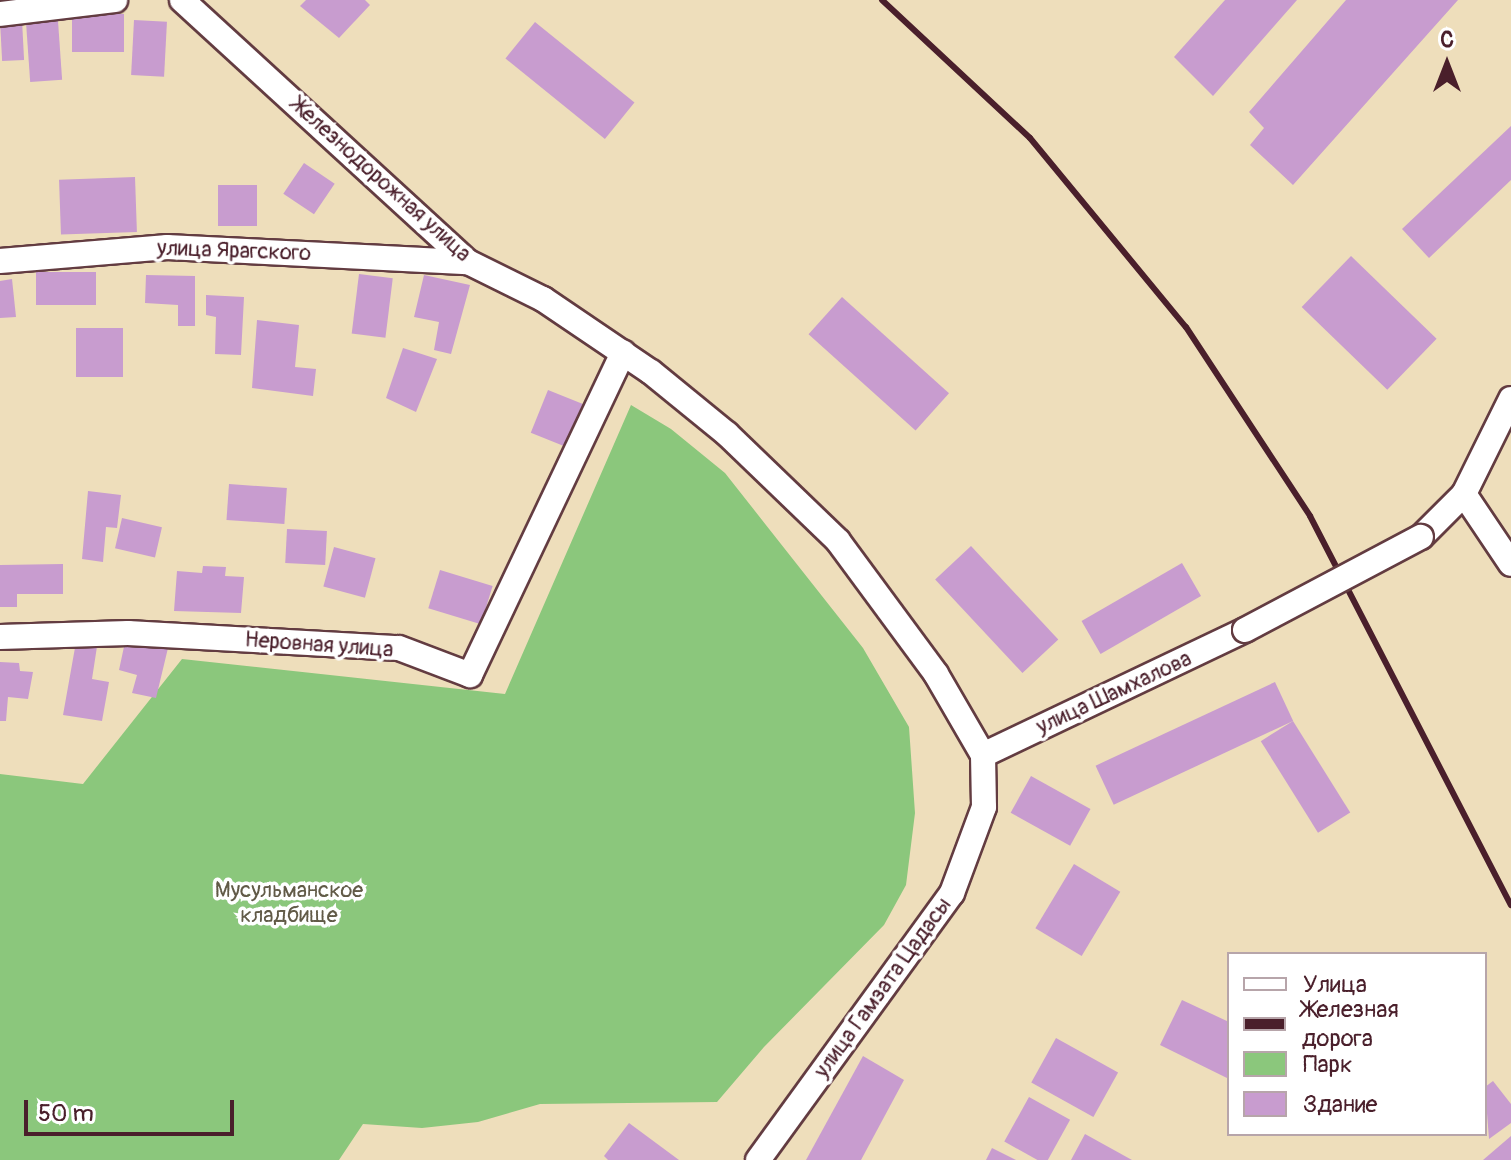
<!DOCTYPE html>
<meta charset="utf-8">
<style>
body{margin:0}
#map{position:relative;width:1511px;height:1160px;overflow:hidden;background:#eedebb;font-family:Pangolin,sans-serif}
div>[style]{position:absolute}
.green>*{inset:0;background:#8bc77c}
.building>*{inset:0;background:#c89ccf;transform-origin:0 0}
.roads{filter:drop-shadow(2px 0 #633c41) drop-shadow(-2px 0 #633c41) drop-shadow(0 2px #633c41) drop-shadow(0 -2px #633c41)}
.street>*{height:24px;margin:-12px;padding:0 12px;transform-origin:12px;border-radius:12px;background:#fff}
.rail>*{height:6px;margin:-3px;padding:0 3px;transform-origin:3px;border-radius:3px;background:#4a1f2b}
.bridges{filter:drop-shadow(2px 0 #633c41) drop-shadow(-2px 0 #633c41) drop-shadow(0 2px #633c41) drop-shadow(0 -2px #633c41)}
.street-bridge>*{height:24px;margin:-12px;padding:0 12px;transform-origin:12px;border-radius:12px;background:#fff}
span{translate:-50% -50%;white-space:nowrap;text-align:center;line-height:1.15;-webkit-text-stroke:7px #fff;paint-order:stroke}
.street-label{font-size:22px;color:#4a1f2b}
.park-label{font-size:22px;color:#615a47}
.legend{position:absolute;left:1227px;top:952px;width:260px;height:184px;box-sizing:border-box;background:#fff;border:2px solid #b7a5aa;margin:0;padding:10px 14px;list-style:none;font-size:24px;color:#4a1f2b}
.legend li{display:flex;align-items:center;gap:16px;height:40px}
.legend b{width:40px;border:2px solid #b7a5aa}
.north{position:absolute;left:1407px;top:24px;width:80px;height:80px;-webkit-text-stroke:6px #fff;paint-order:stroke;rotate:0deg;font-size:22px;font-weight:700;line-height:32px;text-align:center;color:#4a1f2b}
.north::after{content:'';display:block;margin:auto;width:28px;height:36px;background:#4a1f2b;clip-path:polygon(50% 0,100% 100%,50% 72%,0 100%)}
.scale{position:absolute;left:24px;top:1100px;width:210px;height:36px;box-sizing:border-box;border:4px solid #4a1f2b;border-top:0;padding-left:10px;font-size:24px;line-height:28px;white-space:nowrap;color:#4a1f2b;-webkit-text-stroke:6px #fff;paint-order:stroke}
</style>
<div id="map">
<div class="green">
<div style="clip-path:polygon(631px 405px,671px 429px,725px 473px,863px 648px,909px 727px,915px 813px,906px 885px,884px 925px,764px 1047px,717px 1102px,540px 1104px,478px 1122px,422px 1128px,363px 1124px,339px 1160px,0 1160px,0 774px,83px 784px,182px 659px,505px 694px)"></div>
</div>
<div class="building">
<div style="clip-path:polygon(306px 0,365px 0,370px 5px,339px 38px,300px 6px)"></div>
<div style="clip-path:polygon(1225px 0,1297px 0,1213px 96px,1174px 57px)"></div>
<div style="clip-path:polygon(1346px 0,1458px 0,1293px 185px,1250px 145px,1264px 128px,1249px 112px)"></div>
<div style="left:72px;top:14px;width:52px;height:38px"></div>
<div style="left:22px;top:20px;width:40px;height:22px;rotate:87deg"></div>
<div style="left:134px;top:20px;width:33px;height:55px;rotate:3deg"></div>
<div style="left:58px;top:21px;width:59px;height:32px;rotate:86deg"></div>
<div style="left:535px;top:22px;width:128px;height:47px;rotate:39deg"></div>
<div style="clip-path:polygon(1511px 126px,1511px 180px,1429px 258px,1402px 229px)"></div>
<div style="left:304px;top:163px;width:37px;height:37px;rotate:34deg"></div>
<div style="left:135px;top:177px;width:55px;height:76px;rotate:88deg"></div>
<div style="left:218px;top:185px;width:39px;height:41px"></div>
<div style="left:1351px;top:256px;width:119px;height:71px;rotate:44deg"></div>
<div style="left:96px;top:272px;width:33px;height:60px;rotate:90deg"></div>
<div style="left:359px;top:274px;width:34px;height:60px;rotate:7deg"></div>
<div style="clip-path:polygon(146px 275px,195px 276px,195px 326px,178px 326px,178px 305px,145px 303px)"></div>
<div style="clip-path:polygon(424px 275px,470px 285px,451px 354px,434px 350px,439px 322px,414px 317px)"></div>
<div style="clip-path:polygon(12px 279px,16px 317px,0 318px,0 281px)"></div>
<div style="clip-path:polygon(206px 295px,244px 297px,241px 355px,215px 354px,216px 317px,206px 315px)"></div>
<div style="left:842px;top:297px;width:144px;height:50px;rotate:42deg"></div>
<div style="clip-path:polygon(257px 320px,299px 325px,295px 367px,316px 369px,313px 396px,252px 388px)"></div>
<div style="left:123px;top:328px;width:49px;height:47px;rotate:90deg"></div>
<div style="clip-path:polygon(403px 348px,437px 359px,416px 412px,386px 398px)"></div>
<div style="left:548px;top:390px;width:41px;height:46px;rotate:22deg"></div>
<div style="left:229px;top:484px;width:58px;height:36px;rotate:4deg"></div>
<div style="clip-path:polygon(88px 491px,121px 495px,117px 528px,106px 527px,103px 562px,82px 559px)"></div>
<div style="left:122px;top:518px;width:41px;height:31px;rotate:13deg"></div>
<div style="left:287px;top:529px;width:40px;height:34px;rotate:3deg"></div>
<div style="left:971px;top:546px;width:128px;height:49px;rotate:47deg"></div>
<div style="left:334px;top:547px;width:43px;height:41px;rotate:15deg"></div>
<div style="left:1182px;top:563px;width:38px;height:116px;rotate:60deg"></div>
<div style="clip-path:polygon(63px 564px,63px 594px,17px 594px,17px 607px,0 607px,0 565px)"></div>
<div style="clip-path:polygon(203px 566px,226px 567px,225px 576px,244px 577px,241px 613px,174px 611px,177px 571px,202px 573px)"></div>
<div style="left:440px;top:570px;width:55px;height:40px;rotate:17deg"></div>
<div style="clip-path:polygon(98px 640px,92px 679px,109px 682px,102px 721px,63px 715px,76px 642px)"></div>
<div style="clip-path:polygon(125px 642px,168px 648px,156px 698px,132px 693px,137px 675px,119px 670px)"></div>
<div style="clip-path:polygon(0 662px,19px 663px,20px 671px,33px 672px,28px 699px,8px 697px,6px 721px,0 721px)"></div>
<div style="left:1275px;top:682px;width:43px;height:198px;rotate:65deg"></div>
<div style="left:1293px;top:721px;width:108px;height:38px;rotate:58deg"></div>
<div style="left:1031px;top:776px;width:68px;height:42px;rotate:29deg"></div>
<div style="left:1074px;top:864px;width:54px;height:75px;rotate:31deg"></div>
<div style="clip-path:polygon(1182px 1000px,1229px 1022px,1229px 1079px,1160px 1045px)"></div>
<div style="left:1056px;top:1038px;width:71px;height:51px;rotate:29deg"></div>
<div style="clip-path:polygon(863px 1056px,904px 1080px,861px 1160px,806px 1160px)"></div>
<div style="clip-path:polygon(1493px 1081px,1511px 1104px,1511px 1123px,1489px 1139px,1485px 1087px)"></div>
<div style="left:1029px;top:1097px;width:47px;height:51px;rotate:29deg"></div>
<div style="clip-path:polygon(629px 1123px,679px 1160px,608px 1160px,604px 1156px)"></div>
<div style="clip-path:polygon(1085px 1134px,1132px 1160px,1071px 1160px)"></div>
<div style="clip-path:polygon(1511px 1136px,1511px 1160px,1483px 1160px)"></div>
<div style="clip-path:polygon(992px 1148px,1016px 1160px,986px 1160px)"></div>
</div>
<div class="roads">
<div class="street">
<div style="left:182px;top:0;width:388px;rotate:42.5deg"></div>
<div style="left:468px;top:262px;width:84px;rotate:26.3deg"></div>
<div style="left:543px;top:299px;width:130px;rotate:34.1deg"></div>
<div style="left:651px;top:372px;width:98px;rotate:39.2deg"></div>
<div style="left:727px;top:434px;width:154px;rotate:43.9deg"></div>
<div style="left:838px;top:541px;width:165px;rotate:53.6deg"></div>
<div style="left:936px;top:674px;width:94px;rotate:59.9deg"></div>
<div style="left:983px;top:755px;width:52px;rotate:88.9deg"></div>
<div style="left:984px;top:807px;width:92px;rotate:110.4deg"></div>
<div style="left:952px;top:893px;width:330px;rotate:126deg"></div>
<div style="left:0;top:14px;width:116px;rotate:-6.9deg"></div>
<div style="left:0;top:261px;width:168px;rotate:-4.8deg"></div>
<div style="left:167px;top:247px;width:301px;rotate:2.9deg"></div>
<div style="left:1464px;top:494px;width:84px;rotate:56.1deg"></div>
<div style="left:1421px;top:537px;width:61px;rotate:-45deg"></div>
<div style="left:1464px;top:494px;width:106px;rotate:-63.7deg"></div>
<div style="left:0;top:637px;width:128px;rotate:-1.8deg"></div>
<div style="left:128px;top:633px;width:271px;rotate:3.2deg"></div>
<div style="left:399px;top:648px;width:76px;rotate:20.8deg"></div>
<div style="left:470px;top:675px;width:357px;rotate:-64.6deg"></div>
<div style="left:983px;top:755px;width:290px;rotate:-25.5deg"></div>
</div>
</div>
<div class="rail">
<div style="left:882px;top:0;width:202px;rotate:43deg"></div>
<div style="left:1030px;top:138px;width:245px;rotate:50.5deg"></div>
<div style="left:1186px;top:327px;width:226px;rotate:56.7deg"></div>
<div style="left:1310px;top:516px;width:438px;rotate:62.7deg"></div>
</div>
<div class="bridges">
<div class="street-bridge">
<div style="left:1245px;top:630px;width:199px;rotate:-27.9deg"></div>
</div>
</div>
<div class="street-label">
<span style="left:381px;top:180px;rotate:42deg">Железнодорожная улица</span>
<span style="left:234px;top:251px;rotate:2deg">улица Ярагского</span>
<span style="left:319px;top:645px;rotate:4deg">Неровная улица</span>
<span style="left:1114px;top:693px;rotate:-25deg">улица Шамхалова</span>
<span style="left:883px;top:988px;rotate:-54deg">улица Гамзата Цадасы</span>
</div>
<div class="park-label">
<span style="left:289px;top:903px">Мусульманское<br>кладбище</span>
</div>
<ul class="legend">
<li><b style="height:10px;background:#fff"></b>Улица</li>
<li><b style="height:10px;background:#4a1f2b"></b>Железная дорога</li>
<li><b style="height:22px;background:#8bc77c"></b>Парк</li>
<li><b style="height:22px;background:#c89ccf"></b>Здание</li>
</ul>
<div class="north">С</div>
<div class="scale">50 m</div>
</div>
